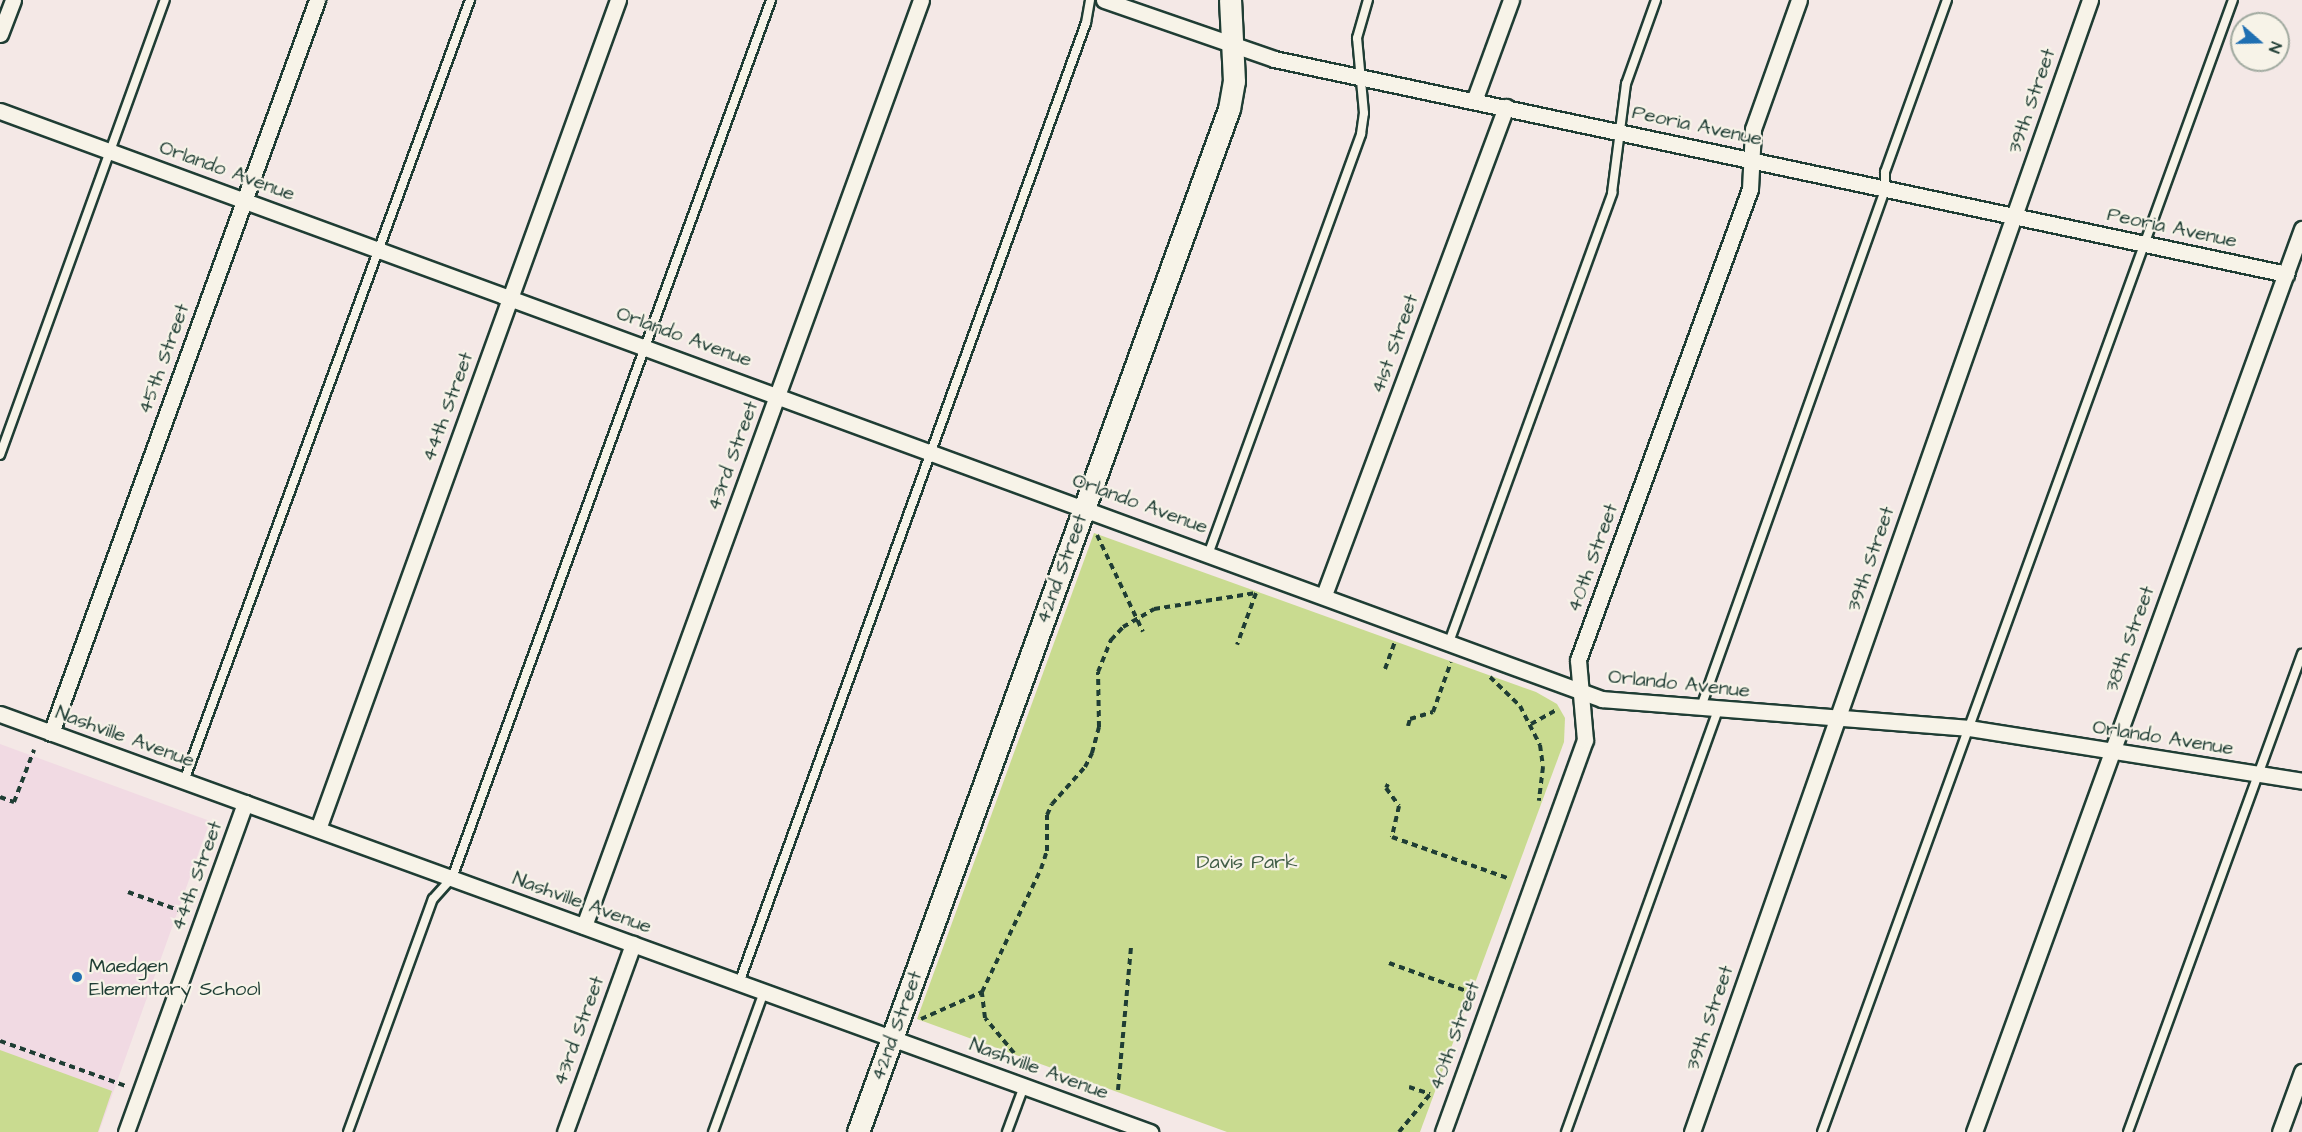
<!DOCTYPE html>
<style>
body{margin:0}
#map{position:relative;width:2302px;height:1132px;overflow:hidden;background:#f4e8e6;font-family:"Architects Daughter",sans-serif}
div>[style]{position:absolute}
.built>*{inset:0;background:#f1dae3}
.green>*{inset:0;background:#c9db90}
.path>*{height:4px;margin-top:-2px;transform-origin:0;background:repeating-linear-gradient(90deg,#1f3d34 0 6px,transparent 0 10.5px)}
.roads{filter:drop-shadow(2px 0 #1f3d34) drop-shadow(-2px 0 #1f3d34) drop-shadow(0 2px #1f3d34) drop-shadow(0 -2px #1f3d34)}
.lane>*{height:8px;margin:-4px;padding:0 4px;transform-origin:4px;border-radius:4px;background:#f7f3e8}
.street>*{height:15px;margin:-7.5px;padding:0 7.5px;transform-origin:7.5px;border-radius:7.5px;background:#f7f3e8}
.secondary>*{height:21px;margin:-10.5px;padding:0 10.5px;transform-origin:10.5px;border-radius:10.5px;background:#f7f3e8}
.dots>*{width:16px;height:16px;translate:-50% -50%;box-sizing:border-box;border:3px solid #f7f3e8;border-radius:50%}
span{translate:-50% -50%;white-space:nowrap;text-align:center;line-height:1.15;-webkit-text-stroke:4.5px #f7f3e8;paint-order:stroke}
.street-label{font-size:20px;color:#1f3d34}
.park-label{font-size:20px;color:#415d46}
.poi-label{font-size:20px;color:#1f3d34}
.left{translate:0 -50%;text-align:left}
.north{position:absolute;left:2230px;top:12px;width:60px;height:60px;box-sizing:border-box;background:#f7f3e8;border:2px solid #a1aaa0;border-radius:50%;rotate:110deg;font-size:16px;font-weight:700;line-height:24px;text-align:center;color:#1f3d34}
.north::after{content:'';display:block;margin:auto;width:21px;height:27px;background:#1f6fb2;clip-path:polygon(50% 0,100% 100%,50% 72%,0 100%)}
</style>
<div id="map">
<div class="built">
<div style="clip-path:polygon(0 744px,210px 821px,99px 1132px,0 1132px)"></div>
</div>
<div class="green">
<div style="clip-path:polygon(1094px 533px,1536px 692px,1557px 704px,1565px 718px,1564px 742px,1420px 1132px,1227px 1132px,917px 1019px)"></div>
<div style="clip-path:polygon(0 1050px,112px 1091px,98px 1132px,0 1132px)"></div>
</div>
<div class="path">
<div style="left:1097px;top:535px;width:107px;rotate:64.6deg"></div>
<div style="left:1385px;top:669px;width:29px;rotate:-70deg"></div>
<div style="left:1490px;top:677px;width:42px;rotate:44deg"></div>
<div style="left:1520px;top:706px;width:44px;rotate:62.9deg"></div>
<div style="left:1540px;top:745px;width:22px;rotate:82deg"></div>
<div style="left:1543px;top:767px;width:34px;rotate:97deg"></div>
<div style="left:1531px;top:724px;width:31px;rotate:-29deg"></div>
<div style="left:1408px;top:726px;width:7px;rotate:-74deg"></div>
<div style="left:1410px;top:719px;width:24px;rotate:-17deg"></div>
<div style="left:1433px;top:712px;width:53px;rotate:-70.2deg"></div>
<div style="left:1388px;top:784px;width:4px;rotate:117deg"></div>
<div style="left:1386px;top:788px;width:22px;rotate:54deg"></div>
<div style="left:1399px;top:806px;width:32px;rotate:103deg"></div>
<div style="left:1392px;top:837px;width:125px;rotate:19.6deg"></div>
<div style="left:0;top:797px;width:15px;rotate:20deg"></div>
<div style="left:14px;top:802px;width:56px;rotate:-69deg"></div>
<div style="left:128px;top:892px;width:56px;rotate:19.7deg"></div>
<div style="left:1389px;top:963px;width:85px;rotate:19.9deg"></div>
<div style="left:921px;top:1019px;width:67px;rotate:-23.9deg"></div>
<div style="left:0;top:1041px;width:134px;rotate:19.7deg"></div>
<div style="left:1014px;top:1053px;width:45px;rotate:-129.6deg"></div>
<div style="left:985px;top:1018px;width:26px;rotate:-97deg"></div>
<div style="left:982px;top:992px;width:136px;rotate:-64.4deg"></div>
<div style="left:1041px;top:869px;width:19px;rotate:-72deg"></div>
<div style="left:1047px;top:851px;width:36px;rotate:-90deg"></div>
<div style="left:1047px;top:815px;width:12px;rotate:-66deg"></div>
<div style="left:1052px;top:804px;width:50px;rotate:-48.3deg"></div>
<div style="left:1085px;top:767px;width:16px;rotate:-63deg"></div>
<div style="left:1092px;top:753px;width:27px;rotate:-75deg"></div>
<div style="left:1099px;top:727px;width:55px;rotate:-91deg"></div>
<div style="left:1098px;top:672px;width:35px;rotate:-68deg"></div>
<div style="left:1111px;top:640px;width:18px;rotate:-47deg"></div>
<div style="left:1123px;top:627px;width:36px;rotate:-30deg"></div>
<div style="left:1154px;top:609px;width:103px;rotate:-8.9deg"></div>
<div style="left:1256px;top:593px;width:55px;rotate:110.1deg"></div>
<div style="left:1409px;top:1087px;width:22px;rotate:18deg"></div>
<div style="left:1118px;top:1090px;width:143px;rotate:-84.8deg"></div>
<div style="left:1399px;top:1132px;width:50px;rotate:-50.6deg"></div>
</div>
<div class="roads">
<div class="lane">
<div style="left:0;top:455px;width:484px;rotate:-70.1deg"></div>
<div style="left:1209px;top:552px;width:445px;rotate:-70deg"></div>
<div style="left:1361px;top:134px;width:21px;rotate:-82deg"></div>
<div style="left:1364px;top:113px;width:75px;rotate:-95.3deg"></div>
<div style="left:1357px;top:38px;width:40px;rotate:-74deg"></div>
<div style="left:1449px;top:642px;width:478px;rotate:-70deg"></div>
<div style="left:1612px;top:193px;width:110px;rotate:-82.7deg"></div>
<div style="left:1626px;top:84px;width:89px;rotate:-70.3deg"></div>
<div style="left:1701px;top:707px;width:549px;rotate:-70.41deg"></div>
<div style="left:1885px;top:190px;width:18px;rotate:-90deg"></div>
<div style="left:1885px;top:172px;width:183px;rotate:-70.2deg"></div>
<div style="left:184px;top:781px;width:832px;rotate:-69.89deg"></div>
<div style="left:739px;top:983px;width:1021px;rotate:-70.13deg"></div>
<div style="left:1086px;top:23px;width:23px;rotate:-80deg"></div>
<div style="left:348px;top:1132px;width:248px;rotate:-70deg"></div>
<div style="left:433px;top:899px;width:28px;rotate:-48deg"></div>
<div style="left:452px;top:878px;width:934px;rotate:-70.03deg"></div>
<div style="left:713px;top:1132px;width:149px;rotate:-70deg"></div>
<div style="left:1007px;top:1132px;width:49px;rotate:-69.7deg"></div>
<div style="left:1566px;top:1132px;width:449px;rotate:-70.2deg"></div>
<div style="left:1822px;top:1132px;width:1204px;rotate:-70.05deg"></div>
<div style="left:2128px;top:1132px;width:509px;rotate:-70deg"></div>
</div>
<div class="street">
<div style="left:1104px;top:0;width:180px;rotate:19.1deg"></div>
<div style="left:1274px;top:59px;width:1035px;rotate:11.99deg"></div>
<div style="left:0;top:34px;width:36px;rotate:-69deg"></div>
<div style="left:1474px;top:101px;width:108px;rotate:-69.9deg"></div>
<div style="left:0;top:111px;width:1707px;rotate:20.16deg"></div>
<div style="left:1602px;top:699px;width:368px;rotate:4.5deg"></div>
<div style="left:1969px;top:728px;width:337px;rotate:9deg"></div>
<div style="left:1324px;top:595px;width:521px;rotate:-69.55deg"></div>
<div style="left:0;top:714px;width:1224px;rotate:19.98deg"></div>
<div style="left:51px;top:733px;width:780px;rotate:-70.05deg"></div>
<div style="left:318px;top:829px;width:882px;rotate:-70.11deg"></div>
<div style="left:584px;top:926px;width:985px;rotate:-70deg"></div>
<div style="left:126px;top:1132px;width:350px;rotate:-70.1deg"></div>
<div style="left:565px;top:1132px;width:200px;rotate:-70.1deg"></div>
<div style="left:1443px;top:1132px;width:417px;rotate:-70.1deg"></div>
<div style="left:1585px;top:740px;width:80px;rotate:-95deg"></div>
<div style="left:1578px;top:660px;width:501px;rotate:-69.94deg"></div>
<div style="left:1750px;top:189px;width:60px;rotate:-87.1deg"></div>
<div style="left:1753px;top:129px;width:137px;rotate:-70.4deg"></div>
<div style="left:1692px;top:1132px;width:1200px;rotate:-70.63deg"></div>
<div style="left:1974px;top:1132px;width:961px;rotate:-70.04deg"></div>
<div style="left:2280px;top:1132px;width:64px;rotate:-69.9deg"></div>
</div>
<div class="secondary">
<div style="left:858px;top:1132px;width:1088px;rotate:-70.07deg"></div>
<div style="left:1229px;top:109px;width:28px;rotate:-80deg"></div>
<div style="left:1234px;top:81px;width:81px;rotate:-92.8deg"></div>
</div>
</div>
<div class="dots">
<div style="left:77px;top:977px;background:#1f6fb2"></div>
</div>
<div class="street-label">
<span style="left:2032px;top:101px;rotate:-71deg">39th Street</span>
<span style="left:1697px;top:126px;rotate:12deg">Peoria Avenue</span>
<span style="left:227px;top:171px;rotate:20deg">Orlando Avenue</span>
<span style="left:2172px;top:228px;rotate:12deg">Peoria Avenue</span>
<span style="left:684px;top:337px;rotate:20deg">Orlando Avenue</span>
<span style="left:1395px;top:344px;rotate:-70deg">41st Street</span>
<span style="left:164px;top:359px;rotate:-70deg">45th Street</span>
<span style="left:448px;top:407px;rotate:-70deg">44th Street</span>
<span style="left:733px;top:456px;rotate:-70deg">43rd Street</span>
<span style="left:1140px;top:504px;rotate:20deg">Orlando Avenue</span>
<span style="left:1593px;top:558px;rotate:-70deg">40th Street</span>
<span style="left:1871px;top:559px;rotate:-71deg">39th Street</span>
<span style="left:1062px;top:569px;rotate:-70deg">42nd Street</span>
<span style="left:2130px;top:639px;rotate:-70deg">38th Street</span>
<span style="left:1679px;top:684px;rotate:6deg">Orlando Avenue</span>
<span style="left:125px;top:737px;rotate:20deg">Nashville Avenue</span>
<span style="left:2163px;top:738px;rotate:9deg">Orlando Avenue</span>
<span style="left:197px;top:876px;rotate:-70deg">44th Street</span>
<span style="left:582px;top:903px;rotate:20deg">Nashville Avenue</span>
<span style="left:1710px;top:1018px;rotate:-71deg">39th Street</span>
<span style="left:897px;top:1026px;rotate:-70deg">42nd Street</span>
<span style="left:579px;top:1031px;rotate:-70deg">43rd Street</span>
<span style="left:1455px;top:1036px;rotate:-70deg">40th Street</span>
<span style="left:1039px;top:1069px;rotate:20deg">Nashville Avenue</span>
</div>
<div class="park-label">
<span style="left:1247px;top:862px">Davis Park</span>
</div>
<div class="poi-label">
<span class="left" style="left:89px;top:978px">Maedgen<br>Elementary School</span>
</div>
<div class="north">N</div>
</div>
